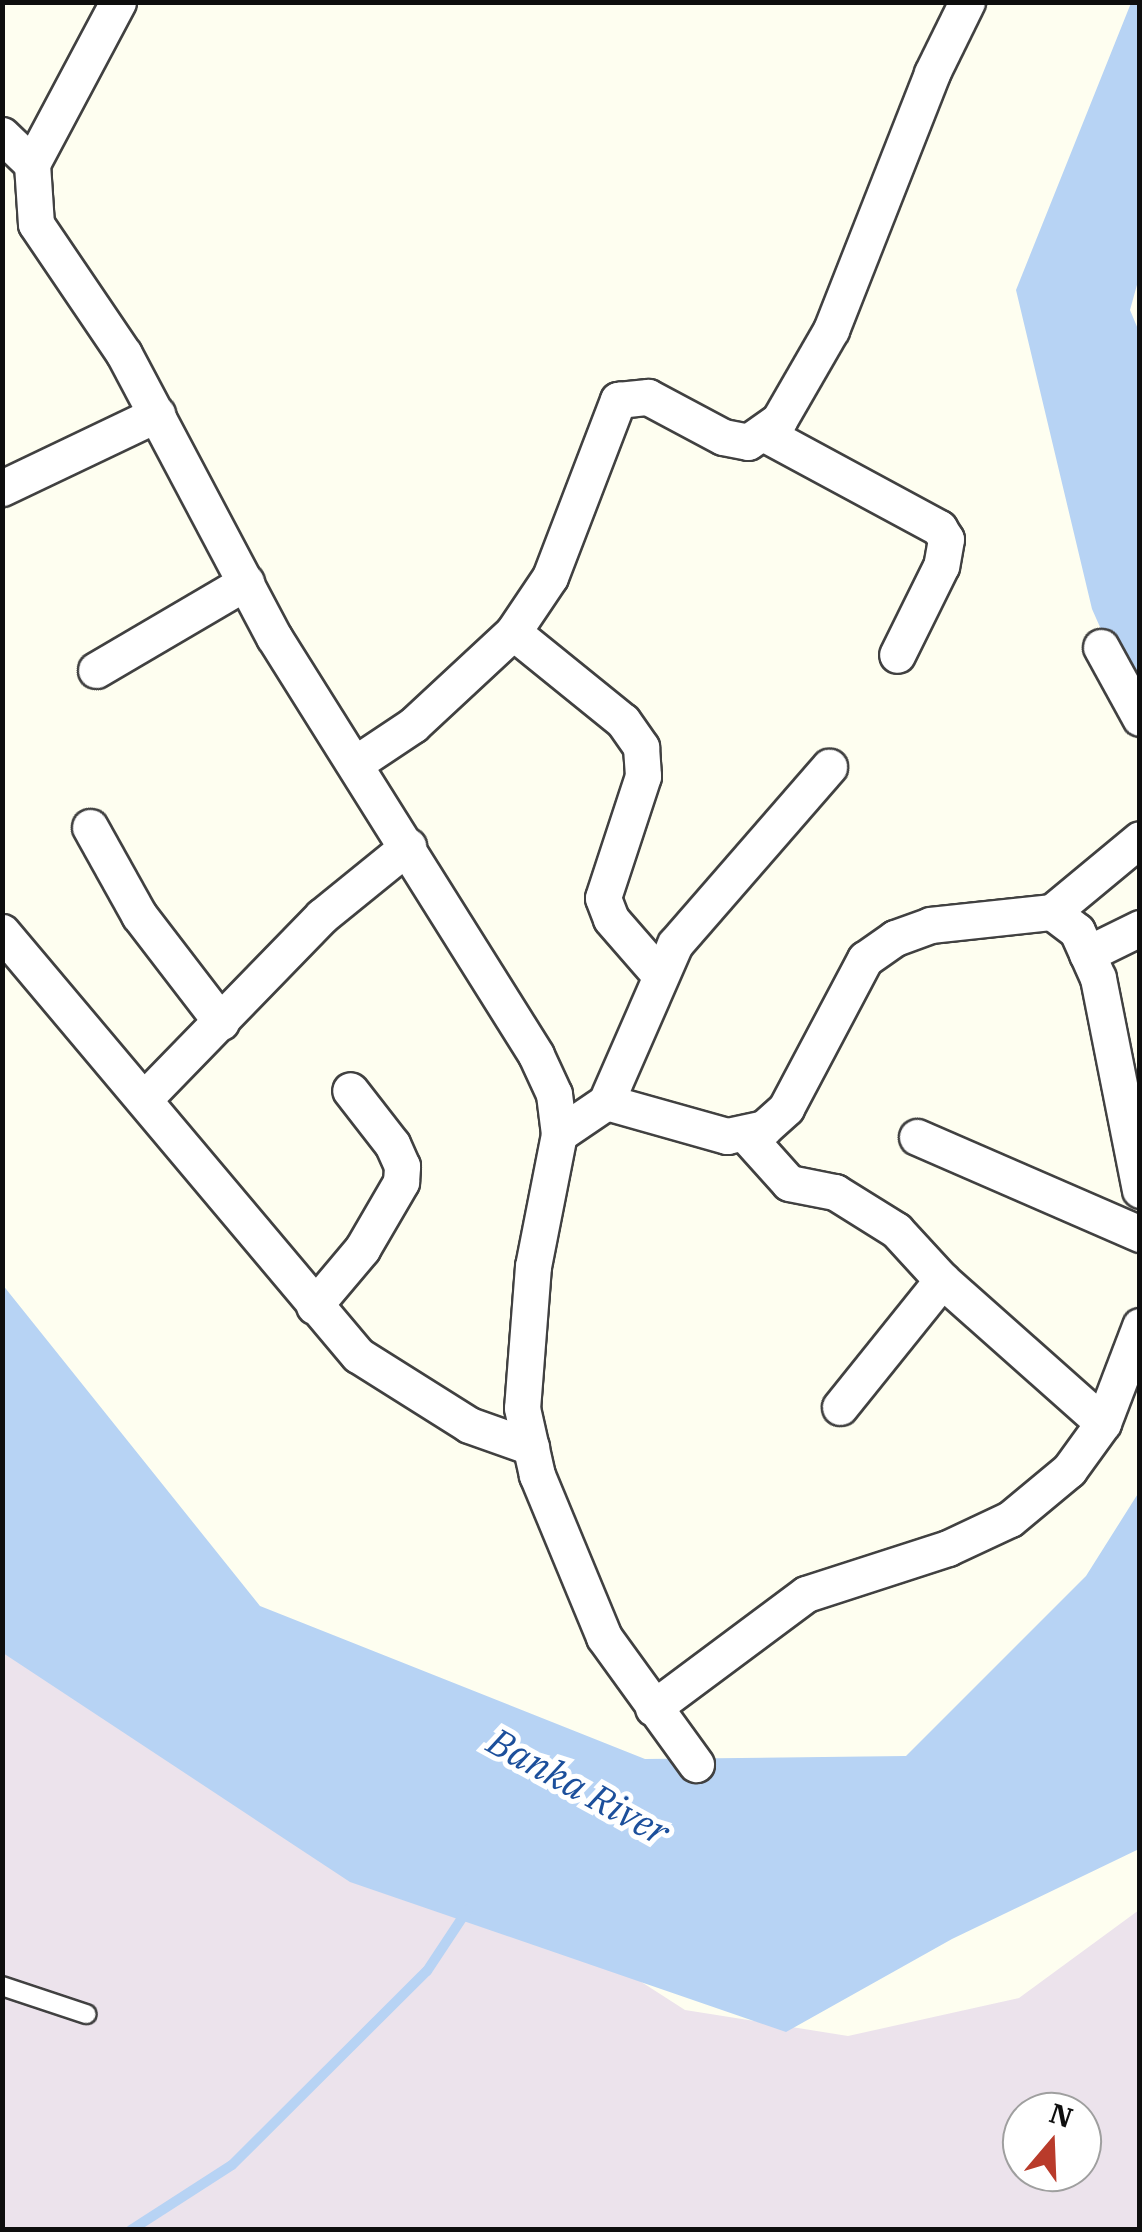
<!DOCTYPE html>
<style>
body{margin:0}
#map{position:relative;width:1142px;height:2232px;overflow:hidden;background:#fefef0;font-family:"IBM Plex Serif",serif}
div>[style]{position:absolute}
.industrial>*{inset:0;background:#ece3ec}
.water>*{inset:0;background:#b7d3f4}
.stream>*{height:10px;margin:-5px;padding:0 5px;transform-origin:5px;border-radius:5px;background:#b7d3f4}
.roads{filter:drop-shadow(2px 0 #414141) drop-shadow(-2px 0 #414141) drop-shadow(0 2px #414141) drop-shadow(0 -2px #414141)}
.lane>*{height:18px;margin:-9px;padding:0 9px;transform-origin:9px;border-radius:9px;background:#fff}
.street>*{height:35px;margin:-17.5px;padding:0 17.5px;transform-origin:17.5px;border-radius:17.5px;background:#fff}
span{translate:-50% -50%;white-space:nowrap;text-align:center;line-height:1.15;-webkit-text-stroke:10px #fff;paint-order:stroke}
.water-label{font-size:38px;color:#1c4f9b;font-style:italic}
.frame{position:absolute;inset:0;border:5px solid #0e0e0e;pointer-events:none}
.north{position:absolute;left:1002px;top:2092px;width:100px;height:100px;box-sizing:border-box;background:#fff;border:2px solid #9f9f9f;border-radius:50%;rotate:19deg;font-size:28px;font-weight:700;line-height:40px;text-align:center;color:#0e0e0e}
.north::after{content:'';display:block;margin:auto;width:35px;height:45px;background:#b93b2b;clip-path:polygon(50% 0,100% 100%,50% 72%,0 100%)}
</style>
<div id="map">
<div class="industrial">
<div style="clip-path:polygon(evenodd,2px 1571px,685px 2010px,848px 2036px,1019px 1998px,1139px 1910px,1139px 2229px,3px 2229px,2px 1571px,1022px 2112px,1082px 2112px,1082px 2172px,1022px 2172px,1022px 2112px)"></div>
</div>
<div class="water">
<div style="clip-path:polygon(1131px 3px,1139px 3px,1140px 274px,1130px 310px,1140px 334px,1139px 715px,1092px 609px,1016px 290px)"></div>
<div style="clip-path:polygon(2px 1284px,260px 1606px,645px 1759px,906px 1756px,1086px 1576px,1139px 1492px,1139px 1849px,952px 1939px,786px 2032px,350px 1882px,3px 1653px)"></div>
</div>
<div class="stream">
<div style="left:131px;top:2230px;width:120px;rotate:-32.8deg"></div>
<div style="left:232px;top:2165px;width:275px;rotate:-44.9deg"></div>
<div style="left:427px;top:1971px;width:74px;rotate:-56.5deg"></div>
</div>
<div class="roads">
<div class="lane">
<div style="left:2px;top:1986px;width:89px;rotate:18.4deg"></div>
</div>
<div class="street">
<div style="left:118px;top:2px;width:183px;rotate:118deg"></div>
<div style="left:32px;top:164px;width:60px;rotate:86.2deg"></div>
<div style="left:36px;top:224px;width:157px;rotate:55.9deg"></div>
<div style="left:124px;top:354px;width:320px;rotate:62.1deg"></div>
<div style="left:274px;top:637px;width:493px;rotate:57.9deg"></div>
<div style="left:536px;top:1055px;width:43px;rotate:65.2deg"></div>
<div style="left:554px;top:1094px;width:40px;rotate:82.9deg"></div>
<div style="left:559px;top:1134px;width:135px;rotate:101.1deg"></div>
<div style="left:533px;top:1266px;width:142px;rotate:94.4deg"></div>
<div style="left:522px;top:1408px;width:69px;rotate:77.4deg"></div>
<div style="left:537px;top:1475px;width:175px;rotate:67.5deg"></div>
<div style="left:604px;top:1637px;width:157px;rotate:54.1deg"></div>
<div style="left:2px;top:135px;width:42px;rotate:44deg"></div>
<div style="left:767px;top:435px;width:196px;rotate:28.4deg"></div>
<div style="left:939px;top:528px;width:13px;rotate:58deg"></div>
<div style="left:946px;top:539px;width:27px;rotate:100deg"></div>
<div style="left:941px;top:566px;width:99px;rotate:116.3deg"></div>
<div style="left:2px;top:488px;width:172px;rotate:-25.5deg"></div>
<div style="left:513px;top:632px;width:141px;rotate:39deg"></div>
<div style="left:623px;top:721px;width:32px;rotate:55deg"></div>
<div style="left:641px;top:747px;width:29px;rotate:86deg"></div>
<div style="left:643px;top:776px;width:128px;rotate:108.2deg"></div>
<div style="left:603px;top:898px;width:22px;rotate:69deg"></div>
<div style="left:611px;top:919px;width:72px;rotate:49deg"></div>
<div style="left:1101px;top:647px;width:81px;rotate:61.2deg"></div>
<div style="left:96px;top:670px;width:174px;rotate:-30.4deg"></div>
<div style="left:356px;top:763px;width:69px;rotate:-33.7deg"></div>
<div style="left:413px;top:725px;width:137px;rotate:-42.9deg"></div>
<div style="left:513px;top:632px;width:66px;rotate:-56.1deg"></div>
<div style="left:550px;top:577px;width:190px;rotate:-69deg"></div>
<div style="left:618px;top:400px;width:30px;rotate:-6deg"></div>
<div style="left:648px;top:397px;width:85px;rotate:28.1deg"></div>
<div style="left:723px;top:437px;width:25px;rotate:11deg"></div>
<div style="left:748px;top:442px;width:38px;rotate:-35deg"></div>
<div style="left:779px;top:420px;width:104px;rotate:-60deg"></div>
<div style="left:831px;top:330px;width:276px;rotate:-68.5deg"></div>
<div style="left:932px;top:73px;width:79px;rotate:-63.8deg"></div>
<div style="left:90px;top:827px;width:101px;rotate:60.9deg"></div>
<div style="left:139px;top:915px;width:135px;rotate:52.5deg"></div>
<div style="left:1052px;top:912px;width:114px;rotate:-39.7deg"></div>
<div style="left:2px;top:932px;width:553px;rotate:49.92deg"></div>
<div style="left:358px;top:1355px;width:131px;rotate:32.2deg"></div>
<div style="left:469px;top:1425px;width:66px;rotate:19.5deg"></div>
<div style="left:1087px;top:954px;width:59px;rotate:-26.1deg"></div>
<div style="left:145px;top:1098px;width:254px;rotate:-45.8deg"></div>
<div style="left:322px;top:916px;width:111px;rotate:-39.1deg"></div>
<div style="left:606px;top:1102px;width:126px;rotate:15.7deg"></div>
<div style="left:727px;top:1136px;width:38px;rotate:-12deg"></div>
<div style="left:764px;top:1128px;width:30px;rotate:-42deg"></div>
<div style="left:786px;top:1108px;width:169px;rotate:-62.1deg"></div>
<div style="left:865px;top:959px;width:37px;rotate:-35deg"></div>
<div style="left:895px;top:938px;width:37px;rotate:-20deg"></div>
<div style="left:930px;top:925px;width:123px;rotate:-6.1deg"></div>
<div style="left:1052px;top:912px;width:31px;rotate:37deg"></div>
<div style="left:1077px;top:931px;width:51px;rotate:65.9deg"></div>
<div style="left:1098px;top:978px;width:216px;rotate:78.8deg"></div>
<div style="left:559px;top:1134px;width:57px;rotate:-34.2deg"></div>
<div style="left:606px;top:1102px;width:172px;rotate:-66.4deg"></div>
<div style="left:675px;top:944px;width:235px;rotate:-49deg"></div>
<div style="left:746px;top:1135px;width:64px;rotate:48.1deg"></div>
<div style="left:789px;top:1183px;width:47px;rotate:11.1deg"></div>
<div style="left:835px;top:1192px;width:72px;rotate:31.9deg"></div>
<div style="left:896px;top:1230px;width:68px;rotate:47.4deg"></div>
<div style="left:942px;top:1280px;width:215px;rotate:41.6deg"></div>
<div style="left:917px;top:1137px;width:243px;rotate:23.5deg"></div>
<div style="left:314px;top:1306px;width:75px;rotate:-49.9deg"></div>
<div style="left:362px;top:1249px;width:78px;rotate:-59.8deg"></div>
<div style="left:401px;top:1182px;width:16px;rotate:-86deg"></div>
<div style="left:402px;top:1166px;width:24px;rotate:-114deg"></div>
<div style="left:392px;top:1144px;width:68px;rotate:-127.9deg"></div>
<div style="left:840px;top:1407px;width:163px;rotate:-51.2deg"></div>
<div style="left:653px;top:1708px;width:191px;rotate:-36.7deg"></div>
<div style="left:806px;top:1594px;width:149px;rotate:-17.9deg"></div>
<div style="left:948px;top:1548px;width:68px;rotate:-25.1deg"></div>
<div style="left:1010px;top:1519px;width:77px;rotate:-39.7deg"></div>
<div style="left:1069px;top:1470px;width:58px;rotate:-54.1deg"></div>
<div style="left:1103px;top:1423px;width:104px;rotate:-69.1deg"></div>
</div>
</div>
<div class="water-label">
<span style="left:579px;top:1786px;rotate:29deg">Banka River</span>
</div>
<div class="frame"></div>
<div class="north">N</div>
</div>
